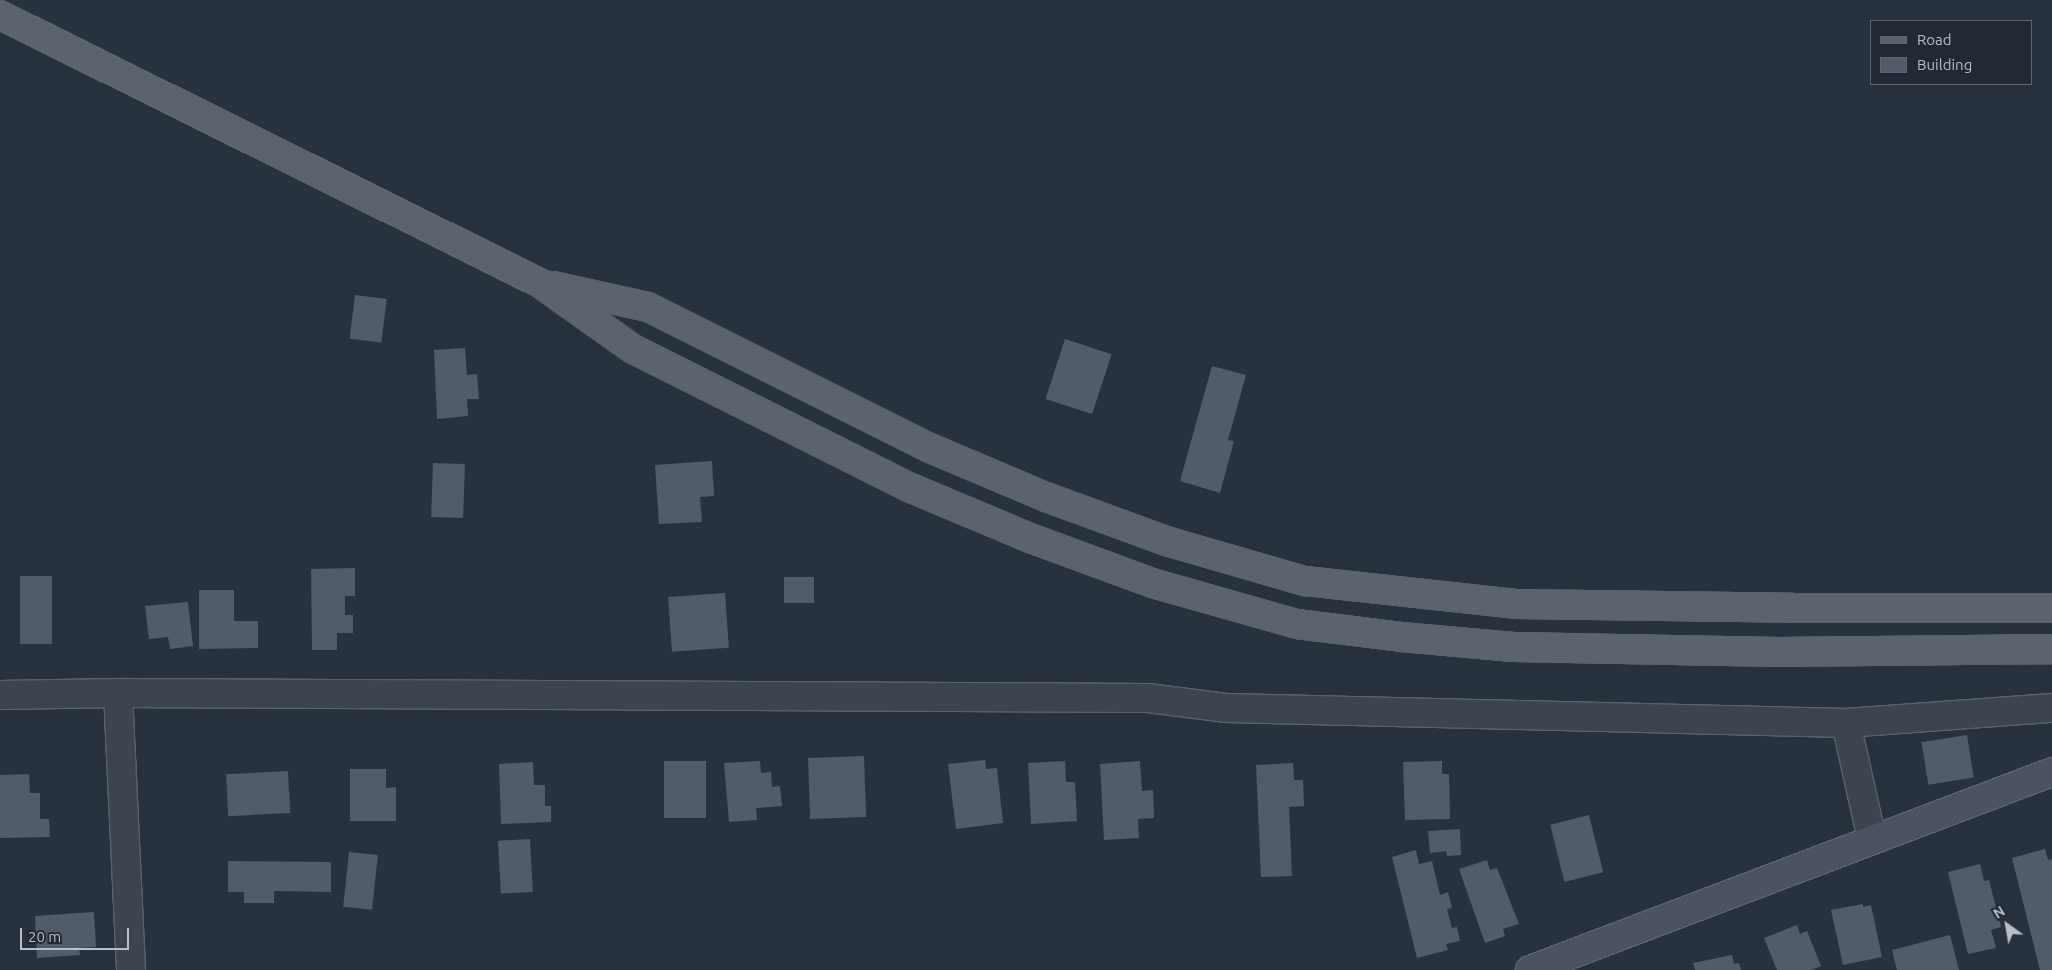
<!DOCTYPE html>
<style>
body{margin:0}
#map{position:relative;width:2052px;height:970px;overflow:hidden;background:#28323f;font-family:Ubuntu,sans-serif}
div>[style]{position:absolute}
.building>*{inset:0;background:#525b6a;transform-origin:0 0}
.roads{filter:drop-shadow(1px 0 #5a626d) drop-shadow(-1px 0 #5a626d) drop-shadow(0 1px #5a626d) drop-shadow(0 -1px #5a626d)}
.street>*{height:28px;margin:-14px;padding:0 14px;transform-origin:14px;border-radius:14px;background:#3c444f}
.secondary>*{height:28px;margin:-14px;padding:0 14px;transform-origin:14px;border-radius:14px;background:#4b5362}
.primary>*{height:28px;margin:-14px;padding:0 14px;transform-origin:14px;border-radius:14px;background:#5b636f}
span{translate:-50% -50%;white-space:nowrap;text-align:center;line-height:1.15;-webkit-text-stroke:4px #212934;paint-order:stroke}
.legend{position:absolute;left:1870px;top:20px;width:162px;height:65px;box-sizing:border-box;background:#212934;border:1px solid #5e6570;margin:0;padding:6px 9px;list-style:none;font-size:15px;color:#b9bfca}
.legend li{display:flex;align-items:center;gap:10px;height:25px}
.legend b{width:25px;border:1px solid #5e6570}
.north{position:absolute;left:1982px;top:900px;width:50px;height:50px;-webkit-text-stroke:4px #212934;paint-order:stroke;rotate:328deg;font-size:14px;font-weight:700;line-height:20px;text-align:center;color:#b9bfca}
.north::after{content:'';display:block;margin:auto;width:18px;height:22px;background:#b9bfca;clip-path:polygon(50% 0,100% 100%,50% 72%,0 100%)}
.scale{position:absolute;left:20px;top:928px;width:109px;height:22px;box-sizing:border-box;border:2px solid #b9bfca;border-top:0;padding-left:6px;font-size:15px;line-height:18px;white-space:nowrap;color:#b9bfca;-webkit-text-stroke:4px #212934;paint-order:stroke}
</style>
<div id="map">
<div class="building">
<div style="left:355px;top:295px;width:32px;height:44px;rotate:7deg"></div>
<div style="left:1065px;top:339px;width:49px;height:63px;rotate:18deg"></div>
<div style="clip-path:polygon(465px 348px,467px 375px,477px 374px,479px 399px,467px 399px,468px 416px,437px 419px,434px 350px)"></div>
<div style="clip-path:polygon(1212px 366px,1246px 375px,1228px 440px,1234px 441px,1220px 493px,1180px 481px)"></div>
<div style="clip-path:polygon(712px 461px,714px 496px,700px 497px,702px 522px,659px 524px,655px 465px)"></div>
<div style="left:433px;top:463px;width:32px;height:54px;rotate:2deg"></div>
<div style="clip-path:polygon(355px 568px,355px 596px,345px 596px,345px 615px,353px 615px,353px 633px,337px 633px,337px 650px,312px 650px,311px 569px)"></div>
<div style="left:20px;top:576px;width:32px;height:68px"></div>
<div style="left:784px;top:577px;width:30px;height:26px"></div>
<div style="clip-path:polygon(199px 590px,234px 590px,234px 621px,258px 621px,258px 648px,199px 649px)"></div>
<div style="left:725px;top:593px;width:55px;height:57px;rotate:86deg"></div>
<div style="clip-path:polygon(188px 602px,193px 646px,170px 649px,168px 637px,149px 639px,145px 606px)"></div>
<div style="left:1967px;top:735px;width:43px;height:46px;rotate:81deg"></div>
<div style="left:864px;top:756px;width:61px;height:56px;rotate:88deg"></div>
<div style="clip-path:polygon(985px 760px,986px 769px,997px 768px,1003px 823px,956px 829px,948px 764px)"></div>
<div style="left:664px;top:761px;width:42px;height:57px"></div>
<div style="clip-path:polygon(760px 761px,761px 773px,771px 772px,772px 787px,780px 786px,782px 806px,756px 808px,757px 820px,729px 822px,724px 763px)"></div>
<div style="clip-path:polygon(1065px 761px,1066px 782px,1075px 782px,1077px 821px,1031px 824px,1028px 763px)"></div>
<div style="clip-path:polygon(1140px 761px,1142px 791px,1153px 790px,1154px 818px,1138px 819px,1139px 838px,1104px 840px,1100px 764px)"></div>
<div style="clip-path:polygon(1442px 761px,1442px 774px,1449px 774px,1450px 819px,1405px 820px,1403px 762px)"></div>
<div style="clip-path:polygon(533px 762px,534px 785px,545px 785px,545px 806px,551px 806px,551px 822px,501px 824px,499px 764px)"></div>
<div style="clip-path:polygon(1293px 763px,1294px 780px,1303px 780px,1304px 806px,1289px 807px,1292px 876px,1261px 877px,1256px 765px)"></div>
<div style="clip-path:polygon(350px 769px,386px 769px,386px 788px,396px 787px,396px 821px,350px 821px)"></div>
<div style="left:288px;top:771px;width:42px;height:62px;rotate:87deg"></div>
<div style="clip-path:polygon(29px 774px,30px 793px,40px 793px,40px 819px,49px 819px,50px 837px,0 838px,0 775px)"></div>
<div style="left:1589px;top:815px;width:59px;height:40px;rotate:76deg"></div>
<div style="clip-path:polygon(1460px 829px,1461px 855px,1447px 856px,1446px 851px,1430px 853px,1428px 831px)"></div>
<div style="left:530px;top:839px;width:53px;height:32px;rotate:87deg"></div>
<div style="clip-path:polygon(2045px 849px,2048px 860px,2052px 859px,2052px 970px,2040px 970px,2012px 858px)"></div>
<div style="clip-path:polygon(1416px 850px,1419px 864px,1432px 861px,1440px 895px,1448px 892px,1452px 908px,1447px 909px,1452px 928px,1457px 927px,1460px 941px,1446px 944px,1448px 950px,1417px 958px,1392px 857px)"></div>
<div style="left:349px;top:852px;width:29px;height:55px;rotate:6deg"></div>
<div style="clip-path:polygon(1487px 860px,1490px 870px,1497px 868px,1519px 924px,1503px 929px,1505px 936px,1485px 943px,1459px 869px)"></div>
<div style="clip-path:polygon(228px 861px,331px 862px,331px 892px,274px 891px,274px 903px,244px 903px,244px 892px,228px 892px)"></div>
<div style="clip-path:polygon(1980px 864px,1984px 881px,1989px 880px,2001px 927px,1991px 930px,1996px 948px,1968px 954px,1948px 872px)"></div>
<div style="clip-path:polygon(1863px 904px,1863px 907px,1871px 905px,1882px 957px,1843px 965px,1831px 910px)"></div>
<div style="clip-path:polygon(94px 912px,96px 947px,79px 948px,80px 955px,37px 958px,35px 916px)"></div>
<div style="clip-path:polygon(1797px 925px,1800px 934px,1807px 931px,1821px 966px,1811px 970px,1777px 970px,1764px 938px)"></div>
<div style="clip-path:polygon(1950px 935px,1959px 970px,1897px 970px,1892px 950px)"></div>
<div style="clip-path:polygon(1732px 955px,1734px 964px,1739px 963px,1741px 970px,1695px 970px,1693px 963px)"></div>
</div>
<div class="roads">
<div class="street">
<div style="left:118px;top:693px;width:277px;rotate:87.3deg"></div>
<div style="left:0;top:695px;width:118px;rotate:-1deg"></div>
<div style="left:118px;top:693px;width:1030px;rotate:0.28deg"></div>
<div style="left:1148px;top:698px;width:80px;rotate:7.2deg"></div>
<div style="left:1227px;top:708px;width:619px;rotate:1.39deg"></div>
<div style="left:1846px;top:723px;width:207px;rotate:-4.2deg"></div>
<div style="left:1846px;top:723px;width:119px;rotate:77.4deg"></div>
</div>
<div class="secondary">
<div style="left:1530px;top:970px;width:558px;rotate:-20.77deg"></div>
</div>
<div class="primary">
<div style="left:0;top:15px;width:603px;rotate:26.4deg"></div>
<div style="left:540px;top:283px;width:114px;rotate:35.4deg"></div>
<div style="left:633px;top:349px;width:311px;rotate:26.6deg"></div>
<div style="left:911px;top:488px;width:129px;rotate:22.8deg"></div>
<div style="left:1030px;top:538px;width:130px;rotate:20.2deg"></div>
<div style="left:1152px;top:583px;width:151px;rotate:15.8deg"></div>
<div style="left:1297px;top:624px;width:105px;rotate:7.1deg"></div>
<div style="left:1401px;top:637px;width:113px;rotate:5.1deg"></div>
<div style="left:1514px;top:647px;width:266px;rotate:1.1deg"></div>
<div style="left:1780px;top:652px;width:272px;rotate:-0.6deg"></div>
<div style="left:553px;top:286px;width:97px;rotate:12.5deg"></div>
<div style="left:648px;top:307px;width:315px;rotate:26.6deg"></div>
<div style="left:930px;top:448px;width:126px;rotate:22.9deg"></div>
<div style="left:1046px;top:497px;width:128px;rotate:20.1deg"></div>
<div style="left:1166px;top:541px;width:145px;rotate:16.1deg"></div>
<div style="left:1305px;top:581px;width:212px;rotate:6.2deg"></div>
<div style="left:1516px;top:604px;width:276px;rotate:0.8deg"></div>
<div style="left:1792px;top:608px;width:260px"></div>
</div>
</div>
<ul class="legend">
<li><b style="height:6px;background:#5b636f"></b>Road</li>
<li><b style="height:14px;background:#525b6a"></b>Building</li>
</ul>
<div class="north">N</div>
<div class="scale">20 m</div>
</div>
